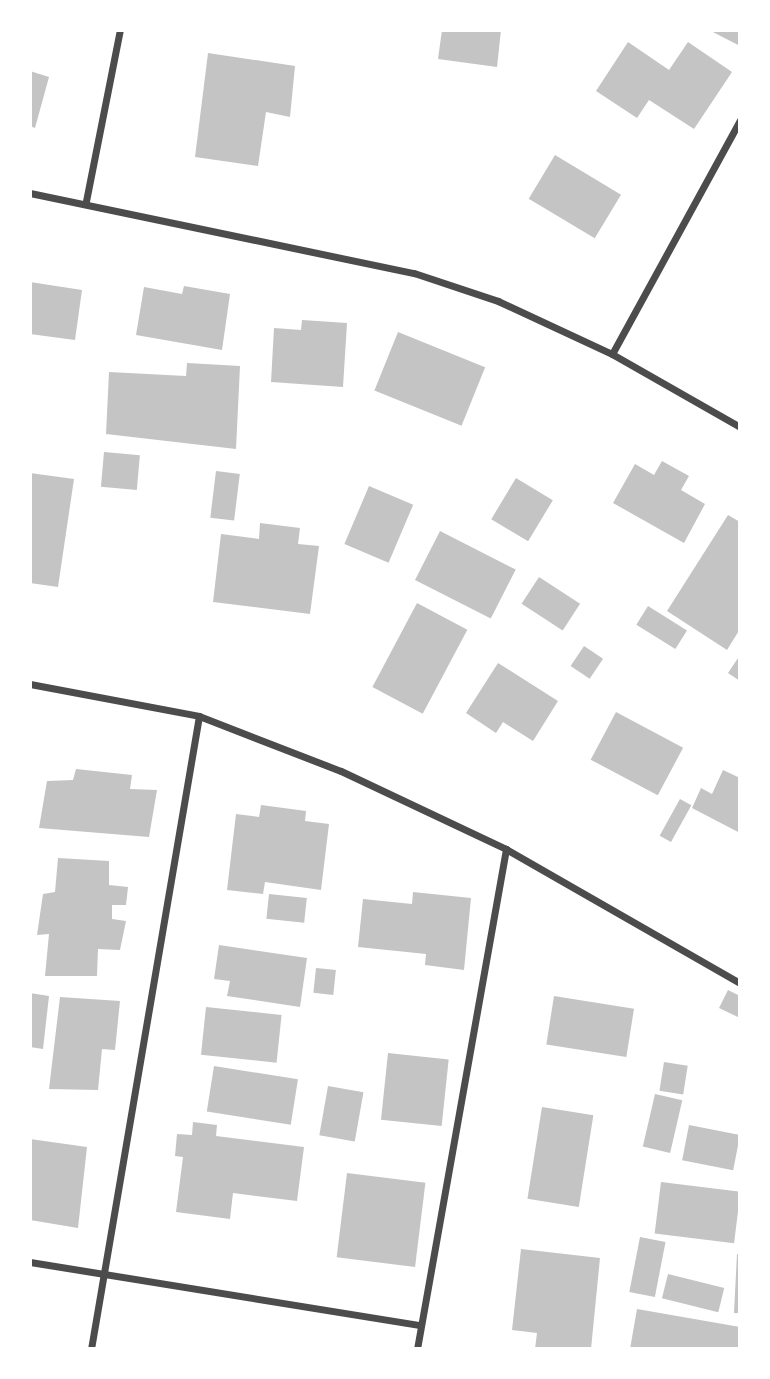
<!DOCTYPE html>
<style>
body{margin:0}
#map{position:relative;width:770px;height:1379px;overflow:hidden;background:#fff;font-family:"Fira Sans",sans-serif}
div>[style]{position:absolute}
.building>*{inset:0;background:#c4c4c4;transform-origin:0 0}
.minor>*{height:7px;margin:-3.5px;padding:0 3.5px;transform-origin:3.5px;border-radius:3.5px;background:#4c4c4c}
span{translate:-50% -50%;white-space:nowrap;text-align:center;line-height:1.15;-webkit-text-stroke:5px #fff;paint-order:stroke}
.frame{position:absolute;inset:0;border:32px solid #fff;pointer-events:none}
</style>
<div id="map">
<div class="building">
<div style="clip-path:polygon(442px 30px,501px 30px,497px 67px,438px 59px)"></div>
<div style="clip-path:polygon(709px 30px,740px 30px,740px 46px)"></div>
<div style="clip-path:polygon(628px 42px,669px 70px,688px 42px,732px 72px,694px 129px,649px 100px,637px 118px,596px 91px)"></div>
<div style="clip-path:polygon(208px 53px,295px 66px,290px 117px,266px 112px,258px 166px,195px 157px)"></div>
<div style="clip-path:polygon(30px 71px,49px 77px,35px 128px,30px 126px)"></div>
<div style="left:555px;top:155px;width:77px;height:51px;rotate:31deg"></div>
<div style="clip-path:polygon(30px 282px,82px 290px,75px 340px,30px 334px)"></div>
<div style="clip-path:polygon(184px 286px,230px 294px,222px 350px,136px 335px,144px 287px,182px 294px)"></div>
<div style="clip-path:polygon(302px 320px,347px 323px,343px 387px,271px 382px,274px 328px,301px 330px)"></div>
<div style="left:398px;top:332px;width:94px;height:63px;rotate:22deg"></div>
<div style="clip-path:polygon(187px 363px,240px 366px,236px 449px,106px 434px,109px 372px,186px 376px)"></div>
<div style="left:104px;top:452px;width:36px;height:35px;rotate:5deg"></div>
<div style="clip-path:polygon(662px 461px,689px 476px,681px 490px,705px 504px,684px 543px,613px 503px,635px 464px,654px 475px)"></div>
<div style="left:216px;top:471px;width:24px;height:47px;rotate:7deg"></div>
<div style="clip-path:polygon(30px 473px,74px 479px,58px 587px,30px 583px)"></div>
<div style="left:516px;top:478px;width:43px;height:48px;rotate:31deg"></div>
<div style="left:369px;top:486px;width:48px;height:63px;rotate:23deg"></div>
<div style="clip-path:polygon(728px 515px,740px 522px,740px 629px,727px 650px,667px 611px)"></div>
<div style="clip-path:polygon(260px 523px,300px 528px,298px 544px,319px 546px,310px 614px,213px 602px,221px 534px,259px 539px)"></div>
<div style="left:440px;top:531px;width:85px;height:55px;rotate:27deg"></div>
<div style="left:539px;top:577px;width:49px;height:32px;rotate:33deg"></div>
<div style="left:417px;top:603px;width:57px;height:95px;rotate:28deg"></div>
<div style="left:648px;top:606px;width:46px;height:22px;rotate:32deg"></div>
<div style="left:584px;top:646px;width:23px;height:24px;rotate:34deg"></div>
<div style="clip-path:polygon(740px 655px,740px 681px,728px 673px)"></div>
<div style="clip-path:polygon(498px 663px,558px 701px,533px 741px,503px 722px,496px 733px,466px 713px)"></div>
<div style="left:616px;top:712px;width:76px;height:54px;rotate:28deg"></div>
<div style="clip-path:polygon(76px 769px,132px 775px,130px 789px,157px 790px,149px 837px,39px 828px,47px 781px,73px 780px)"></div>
<div style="clip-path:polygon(723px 770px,740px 778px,740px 833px,692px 808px,701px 788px,712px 794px)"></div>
<div style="left:680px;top:799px;width:13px;height:42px;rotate:29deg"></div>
<div style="clip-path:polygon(261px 805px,306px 811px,305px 821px,329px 824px,321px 890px,265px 882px,263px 894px,227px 890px,236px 814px,259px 817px)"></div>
<div style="clip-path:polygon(58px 858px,109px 861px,109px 885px,128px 887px,126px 905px,112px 905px,112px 919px,126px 921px,120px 950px,98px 949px,97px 976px,45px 976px,49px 934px,37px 935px,43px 894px,55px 892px)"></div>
<div style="clip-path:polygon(413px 892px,471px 898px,464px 970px,425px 965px,426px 954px,358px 947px,363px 899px,412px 904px)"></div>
<div style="left:269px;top:894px;width:38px;height:25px;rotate:6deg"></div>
<div style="clip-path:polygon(219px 945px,307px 958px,300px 1007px,227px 996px,230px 981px,214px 979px)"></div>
<div style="left:316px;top:968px;width:20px;height:25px;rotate:6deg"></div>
<div style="clip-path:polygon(728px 990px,740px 996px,740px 1018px,719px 1008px)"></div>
<div style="clip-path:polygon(30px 993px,49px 996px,43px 1049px,30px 1047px)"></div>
<div style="left:554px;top:996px;width:81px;height:49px;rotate:9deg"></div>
<div style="clip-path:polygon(60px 997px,120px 1001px,115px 1050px,102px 1049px,98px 1090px,49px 1089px)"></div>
<div style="left:206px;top:1007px;width:76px;height:48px;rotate:6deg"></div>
<div style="left:388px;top:1053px;width:61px;height:67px;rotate:6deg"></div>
<div style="left:664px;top:1062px;width:24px;height:29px;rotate:9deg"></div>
<div style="left:214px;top:1066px;width:85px;height:46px;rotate:9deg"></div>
<div style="left:328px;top:1086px;width:36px;height:50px;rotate:10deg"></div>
<div style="left:655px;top:1094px;width:28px;height:54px;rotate:13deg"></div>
<div style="left:542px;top:1107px;width:52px;height:93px;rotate:9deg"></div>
<div style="clip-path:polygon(193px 1122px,217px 1125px,216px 1136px,304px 1147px,297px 1201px,233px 1193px,230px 1219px,176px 1212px,183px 1157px,175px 1156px,177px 1134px,192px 1135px)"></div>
<div style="left:689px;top:1125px;width:52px;height:36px;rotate:11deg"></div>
<div style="clip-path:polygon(30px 1139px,87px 1147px,78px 1228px,30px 1220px)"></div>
<div style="left:347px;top:1173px;width:79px;height:85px;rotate:7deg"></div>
<div style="left:661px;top:1182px;width:80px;height:52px;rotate:7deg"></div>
<div style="left:640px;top:1237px;width:26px;height:56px;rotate:11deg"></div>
<div style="clip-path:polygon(521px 1249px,600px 1258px,591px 1349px,535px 1349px,537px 1333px,512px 1330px)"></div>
<div style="clip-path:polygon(737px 1254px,740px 1255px,740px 1313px,734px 1313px)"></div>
<div style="left:668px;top:1274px;width:58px;height:25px;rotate:14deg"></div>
<div style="clip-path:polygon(637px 1309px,740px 1327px,740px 1349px,630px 1349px)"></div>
</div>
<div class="minor">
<div style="left:30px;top:193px;width:392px;rotate:11.8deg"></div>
<div style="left:414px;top:273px;width:89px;rotate:18.4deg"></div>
<div style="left:498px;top:301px;width:126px;rotate:24.9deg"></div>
<div style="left:612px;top:354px;width:147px;rotate:29.7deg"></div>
<div style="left:86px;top:201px;width:174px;rotate:-78.8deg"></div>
<div style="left:612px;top:354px;width:267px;rotate:-61.3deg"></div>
<div style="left:30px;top:684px;width:172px;rotate:10.7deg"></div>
<div style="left:199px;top:716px;width:152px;rotate:21.2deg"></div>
<div style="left:341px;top:771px;width:183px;rotate:25.3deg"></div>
<div style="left:506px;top:849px;width:270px;rotate:29.8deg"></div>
<div style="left:30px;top:1262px;width:395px;rotate:9.2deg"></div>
<div style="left:91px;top:1349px;width:642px;rotate:-80.32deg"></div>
<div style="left:417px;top:1349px;width:508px;rotate:-79.91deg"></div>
</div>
<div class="frame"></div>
</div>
